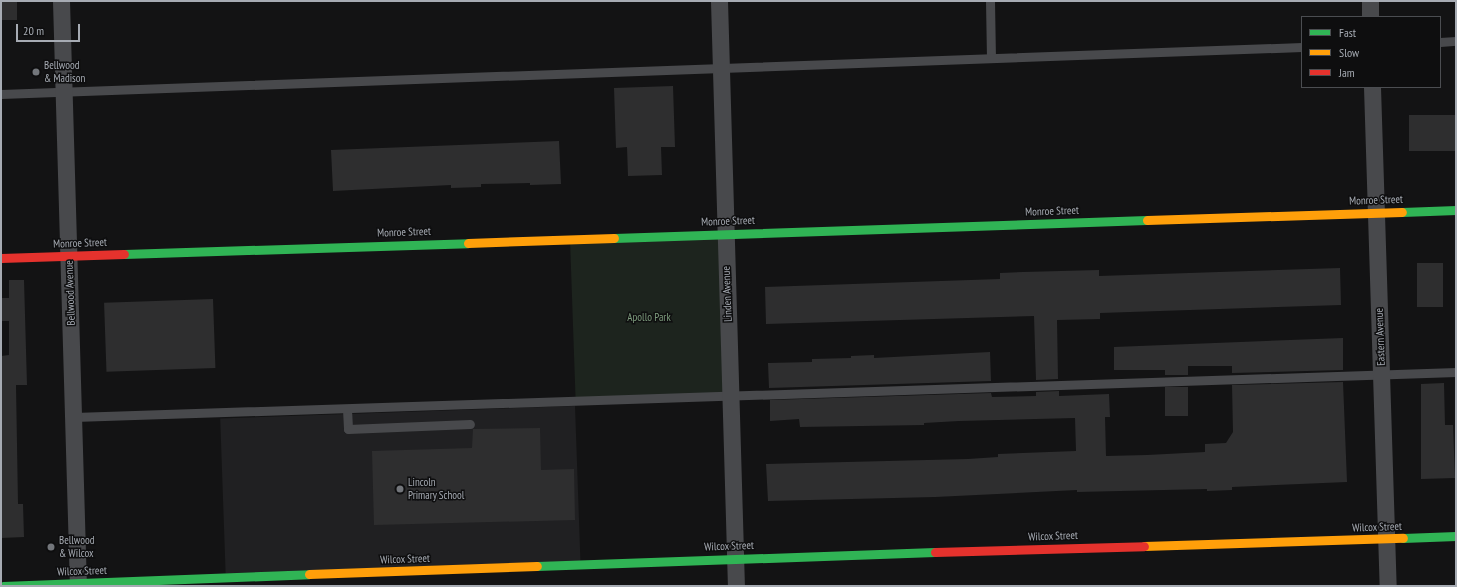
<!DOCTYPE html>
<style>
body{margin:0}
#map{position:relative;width:1457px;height:587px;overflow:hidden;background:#131314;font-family:"PT Sans Narrow",sans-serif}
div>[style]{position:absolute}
.built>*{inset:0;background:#202022;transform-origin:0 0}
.green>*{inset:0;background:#1d241e;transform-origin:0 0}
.building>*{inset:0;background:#2e2e2f;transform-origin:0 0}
.lane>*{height:9px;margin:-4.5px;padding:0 4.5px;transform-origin:4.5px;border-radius:4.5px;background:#48494c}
.street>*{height:17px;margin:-8.5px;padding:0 8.5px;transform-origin:8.5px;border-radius:8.5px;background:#48494c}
.fast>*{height:9px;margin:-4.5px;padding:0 4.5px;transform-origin:4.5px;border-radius:4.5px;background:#30b455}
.slow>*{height:9px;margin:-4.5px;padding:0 4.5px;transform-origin:4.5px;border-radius:4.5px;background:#ff9f0a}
.jam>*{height:9px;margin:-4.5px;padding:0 4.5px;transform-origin:4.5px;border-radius:4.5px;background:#e5322d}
.dots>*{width:11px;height:11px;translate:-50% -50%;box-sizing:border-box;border:2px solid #0e0e0f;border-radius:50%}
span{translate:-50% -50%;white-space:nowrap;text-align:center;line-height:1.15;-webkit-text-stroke:3px #0e0e0f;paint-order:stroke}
.poi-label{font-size:11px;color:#a6abb3}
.left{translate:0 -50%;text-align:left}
.street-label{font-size:11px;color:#a6abb3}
.park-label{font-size:11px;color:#7e9d7e}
.frame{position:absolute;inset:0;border:2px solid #a6abb3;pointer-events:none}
.legend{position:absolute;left:1301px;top:16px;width:140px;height:72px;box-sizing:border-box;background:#0e0e0f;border:1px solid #4b4d51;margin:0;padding:5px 7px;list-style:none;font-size:12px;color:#a6abb3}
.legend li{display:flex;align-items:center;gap:8px;height:20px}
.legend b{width:20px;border:1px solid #4b4d51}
.scale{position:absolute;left:16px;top:24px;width:64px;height:18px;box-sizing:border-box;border:2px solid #a6abb3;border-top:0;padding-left:5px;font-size:12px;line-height:14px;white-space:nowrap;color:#a6abb3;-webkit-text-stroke:3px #0e0e0f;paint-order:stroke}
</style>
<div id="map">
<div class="built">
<div style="left:575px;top:406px;width:155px;height:355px;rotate:88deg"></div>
</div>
<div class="green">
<div style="left:722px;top:237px;width:156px;height:152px;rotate:88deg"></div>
</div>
<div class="building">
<div style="left:1px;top:1px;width:16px;height:19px"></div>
<div style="clip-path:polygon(673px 86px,675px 147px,661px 147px,662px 175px,628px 176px,627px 147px,616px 148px,614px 88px)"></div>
<div style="left:1456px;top:115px;width:36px;height:47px;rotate:90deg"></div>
<div style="clip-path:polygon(559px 141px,561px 184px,530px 185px,530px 183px,481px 184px,481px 187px,451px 188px,451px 185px,333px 191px,331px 150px)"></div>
<div style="left:1417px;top:263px;width:26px;height:44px"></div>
<div style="clip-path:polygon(1340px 268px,1341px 305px,1100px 313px,1100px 319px,1057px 320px,1058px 379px,1036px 380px,1034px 316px,766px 324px,765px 287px,1000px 279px,1000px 273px,1023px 272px,1099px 270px,1099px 276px)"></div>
<div style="clip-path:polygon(9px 280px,24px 280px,27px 385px,16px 385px,18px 504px,23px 504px,24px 537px,1px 538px,1px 356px,9px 355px,9px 321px,1px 321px,1px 298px,9px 298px)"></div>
<div style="left:213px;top:299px;width:69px;height:109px;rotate:88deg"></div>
<div style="clip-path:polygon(1343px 338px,1343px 370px,1232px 373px,1232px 366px,1188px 366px,1188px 375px,1165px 375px,1165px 370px,1114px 370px,1114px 347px)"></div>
<div style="clip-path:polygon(990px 352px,991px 381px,769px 388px,768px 363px,812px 362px,812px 359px,851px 358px,851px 356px,874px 355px,874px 358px)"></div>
<div style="clip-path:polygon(1343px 382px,1347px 482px,1232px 487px,1232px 490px,1207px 491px,1207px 489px,1077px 492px,1077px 490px,935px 497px,768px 501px,766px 464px,968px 459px,998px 457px,998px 454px,1076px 451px,1075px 418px,959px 421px,924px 423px,924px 425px,800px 427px,799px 419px,770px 421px,770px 400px,991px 393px,992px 397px,1036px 396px,1036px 392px,1059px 391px,1059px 396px,1109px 394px,1110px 417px,1105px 417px,1106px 456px,1147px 455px,1205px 452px,1205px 444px,1226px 443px,1233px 432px,1232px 385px)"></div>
<div style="clip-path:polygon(1444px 383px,1445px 425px,1453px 425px,1455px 478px,1421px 479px,1421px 384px)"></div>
<div style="left:1165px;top:387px;width:23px;height:29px"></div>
<div style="clip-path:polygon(540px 428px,541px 470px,574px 469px,575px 520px,374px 525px,372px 451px,472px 448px,473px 429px)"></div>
</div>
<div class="lane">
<div style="left:990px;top:1px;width:57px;rotate:89deg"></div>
<div style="left:1440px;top:42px;width:16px;rotate:-4deg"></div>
<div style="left:1px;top:94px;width:1302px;rotate:-2.07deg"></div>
<div style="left:347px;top:409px;width:20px;rotate:87deg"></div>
<div style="left:348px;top:429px;width:122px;rotate:-2.3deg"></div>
<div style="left:74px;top:417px;width:1383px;rotate:-1.86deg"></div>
</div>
<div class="street">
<div style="left:61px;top:1px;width:585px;rotate:88.34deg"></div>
<div style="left:719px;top:1px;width:585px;rotate:88.34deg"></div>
<div style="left:1370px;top:1px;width:16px;rotate:90deg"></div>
<div style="left:1372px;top:87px;width:499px;rotate:88.2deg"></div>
</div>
<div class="fast">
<div style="left:1402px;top:212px;width:54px;rotate:-2.1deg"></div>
<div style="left:614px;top:238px;width:533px;rotate:-1.93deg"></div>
<div style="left:124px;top:254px;width:344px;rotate:-1.8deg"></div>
<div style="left:1403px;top:538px;width:53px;rotate:-2.2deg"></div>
<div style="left:537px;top:566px;width:398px;rotate:-2deg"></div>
<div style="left:3px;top:586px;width:306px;rotate:-2.2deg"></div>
</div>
<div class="slow">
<div style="left:1147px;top:220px;width:255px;rotate:-1.8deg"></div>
<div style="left:468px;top:243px;width:146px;rotate:-2deg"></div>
<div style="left:1144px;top:546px;width:259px;rotate:-1.8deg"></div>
<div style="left:309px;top:574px;width:228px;rotate:-2deg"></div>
</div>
<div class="jam">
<div style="left:1px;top:258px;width:123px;rotate:-1.9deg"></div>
<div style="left:935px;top:552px;width:209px;rotate:-1.6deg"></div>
</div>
<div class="dots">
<div style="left:36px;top:72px;background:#73767b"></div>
<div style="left:400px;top:489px;background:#73767b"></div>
<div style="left:51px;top:547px;background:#73767b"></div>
</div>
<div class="poi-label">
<span class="left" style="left:44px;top:72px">Bellwood<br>&amp; Madison</span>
<span class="left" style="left:408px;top:489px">Lincoln<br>Primary School</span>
<span class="left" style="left:59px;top:547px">Bellwood<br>&amp; Wilcox</span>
</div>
<div class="street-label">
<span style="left:1376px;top:200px;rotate:-2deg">Monroe Street</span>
<span style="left:1052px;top:211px;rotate:-2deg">Monroe Street</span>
<span style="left:728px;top:221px;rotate:-2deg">Monroe Street</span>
<span style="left:404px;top:232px;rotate:-2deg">Monroe Street</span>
<span style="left:80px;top:243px;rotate:-2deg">Monroe Street</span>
<span style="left:70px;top:293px;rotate:-92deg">Bellwood Avenue</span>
<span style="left:727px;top:294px;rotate:-92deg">Linden Avenue</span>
<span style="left:1380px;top:337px;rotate:-92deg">Eastern Avenue</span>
<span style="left:1377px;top:527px;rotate:-2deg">Wilcox Street</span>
<span style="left:1053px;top:536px;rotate:-2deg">Wilcox Street</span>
<span style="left:729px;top:546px;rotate:-2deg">Wilcox Street</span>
<span style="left:405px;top:559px;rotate:-2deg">Wilcox Street</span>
<span style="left:82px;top:571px;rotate:-2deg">Wilcox Street</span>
</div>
<div class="park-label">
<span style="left:649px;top:317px">Apollo Park</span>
</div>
<div class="frame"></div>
<ul class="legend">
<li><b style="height:5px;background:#30b455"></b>Fast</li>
<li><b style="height:5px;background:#ff9f0a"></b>Slow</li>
<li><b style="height:5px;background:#e5322d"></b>Jam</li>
</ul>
<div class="scale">20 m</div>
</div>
